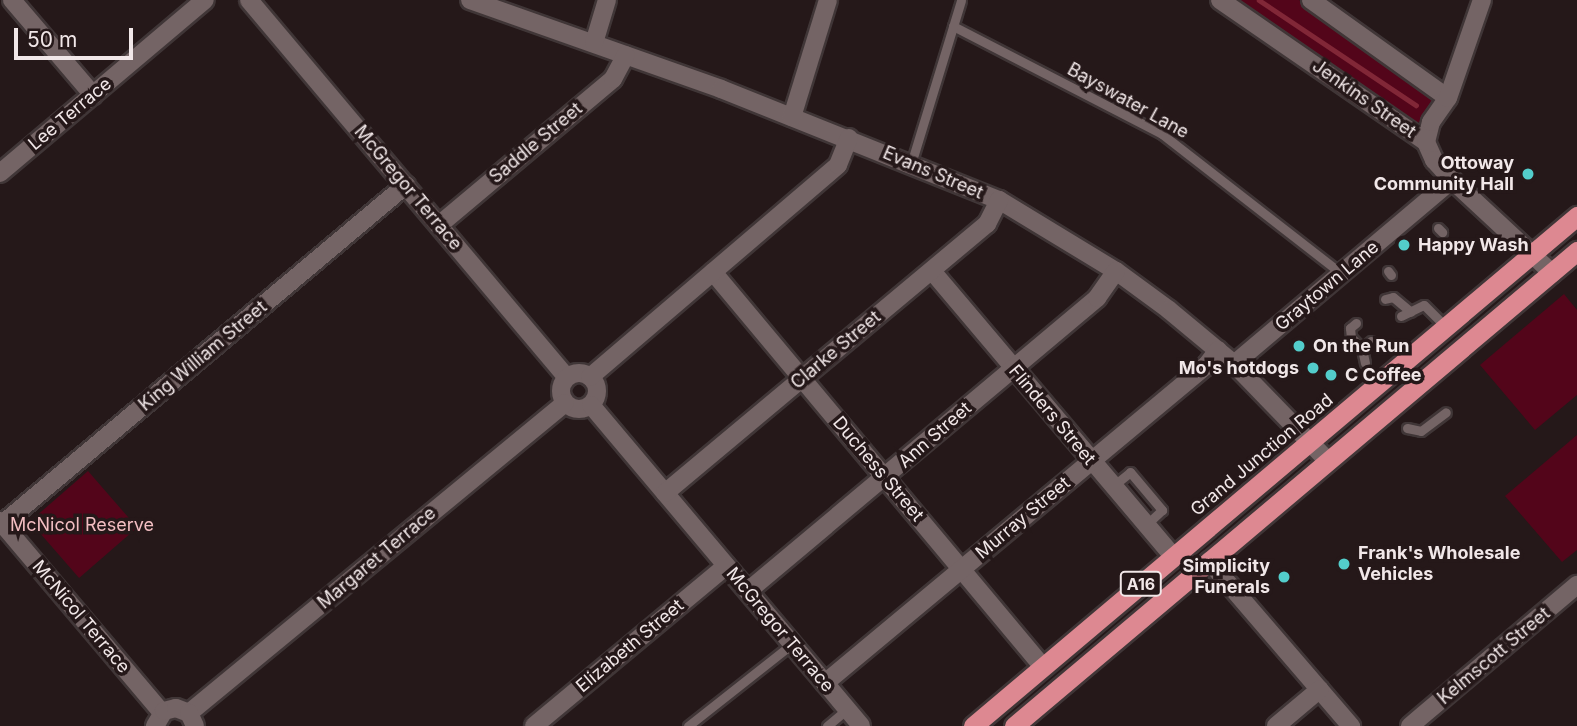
<!DOCTYPE html>
<style>
body{margin:0}
#map{position:relative;width:1577px;height:726px;overflow:hidden;background:#251819;font-family:Inter,sans-serif}
div>[style]{position:absolute}
.green>*{inset:0;background:#53051a;transform-origin:0 0}
.stream>*{height:4.5px;margin:-2.25px;padding:0 2.25px;transform-origin:2.25px;border-radius:2.25px;background:#812737}
.roads{filter:drop-shadow(2px 0 #403637) drop-shadow(-2px 0 #403637) drop-shadow(0 2px #403637) drop-shadow(0 -2px #403637)}
.service>*{height:9px;margin:-4.5px;padding:0 4.5px;transform-origin:4.5px;border-radius:4.5px;background:#746465}
.minor>*{height:18px;margin:-9px;padding:0 9px;transform-origin:9px;border-radius:9px;background:#746465}
.minor>.ring{margin:-9px;padding:0;box-sizing:content-box;background:none;border:18px solid #746465;border-radius:50%}
.trunk>*{height:19px;margin:-9.5px;padding:0 9.5px;transform-origin:9.5px;border-radius:9.5px;background:#dd8891}
.dots>*{width:19px;height:19px;translate:-50% -50%;box-sizing:border-box;border:4px solid #251819;border-radius:50%}
span{translate:-50% -50%;white-space:nowrap;text-align:center;line-height:1.15;-webkit-text-stroke:7px #251819;paint-order:stroke}
.shield-label span{padding:2px 5px;background:#251819;border:2px solid;border-radius:5px;-webkit-text-stroke-width:0}
.shield-label{font-size:16px;color:#f1e7e8;font-weight:700}
.street-label{font-size:18px;color:#f1e7e8}
.poi-label{font-size:18px;color:#f1e7e8;font-weight:700}
.right{translate:-100% -50%;text-align:right}
.left{translate:0 -50%;text-align:left}
.park-label{font-size:18px;color:#f3bec2}
.scale{position:absolute;left:14px;top:28px;width:119px;height:32px;box-sizing:border-box;border:4px solid #f1e7e8;border-top:0;padding-left:9px;font-size:21px;line-height:24px;white-space:nowrap;color:#f1e7e8;-webkit-text-stroke:5px #251819;paint-order:stroke}
</style>
<div id="map">
<div class="green">
<div style="clip-path:polygon(1239px 0,1299px 0,1436px 100px,1422px 122px,1409px 123px)"></div>
<div style="clip-path:polygon(1564px 294px,1577px 310px,1577px 395px,1535px 430px,1480px 365px)"></div>
<div style="clip-path:polygon(1577px 435px,1577px 550px,1562px 562px,1505px 496px)"></div>
<div style="left:88px;top:471px;width:75px;height:77px;rotate:49deg"></div>
</div>
<div class="stream">
<div style="left:1259px;top:0;width:189px;rotate:33.8deg"></div>
</div>
<div class="roads">
<div class="service">
<div style="left:953px;top:26px;width:235px;rotate:27.3deg"></div>
<div style="left:1162px;top:134px;width:228px;rotate:37.9deg"></div>
<div style="left:911px;top:164px;width:171px;rotate:-73deg"></div>
<div style="left:1438px;top:228px;width:6px;rotate:45deg"></div>
<div style="left:1388px;top:271px;width:5px;rotate:53deg"></div>
<div style="left:1385px;top:299px;width:8px;rotate:-14deg"></div>
<div style="left:1393px;top:297px;width:23px;rotate:40deg"></div>
<div style="left:1401px;top:316px;width:25px;rotate:-26deg"></div>
<div style="left:1424px;top:305px;width:31px;rotate:45deg"></div>
<div style="left:1356px;top:323px;width:8px;rotate:140deg"></div>
<div style="left:1350px;top:328px;width:9px;rotate:84deg"></div>
<div style="left:1351px;top:337px;width:16px;rotate:47deg"></div>
<div style="left:1365px;top:363px;width:14px;rotate:-102deg"></div>
<div style="left:1362px;top:349px;width:12px;rotate:-42deg"></div>
<div style="left:1407px;top:428px;width:14px;rotate:12deg"></div>
<div style="left:1421px;top:431px;width:31px;rotate:-37deg"></div>
<div style="left:1113px;top:486px;width:22px;rotate:-39deg"></div>
<div style="left:1130px;top:472px;width:50px;rotate:49.9deg"></div>
<div style="left:1162px;top:510px;width:22px;rotate:137deg"></div>
<div style="left:688px;top:726px;width:132px;rotate:-38.3deg"></div>
<div style="left:827px;top:726px;width:26px;rotate:-40deg"></div>
</div>
<div class="minor">
<div style="left:12px;top:0;width:125px;rotate:49.5deg"></div>
<div style="left:249px;top:0;width:493px;rotate:49.9deg"></div>
<div style="left:470px;top:0;width:266px;rotate:19.5deg"></div>
<div style="left:721px;top:89px;width:299px;rotate:21.8deg"></div>
<div style="left:999px;top:200px;width:137px;rotate:31.3deg"></div>
<div style="left:1116px;top:271px;width:66px;rotate:36.3deg"></div>
<div style="left:1169px;top:310px;width:85px;rotate:39.7deg"></div>
<div style="left:1234px;top:364px;width:136px;rotate:45.9deg"></div>
<div style="left:1220px;top:0;width:250px;rotate:34.6deg"></div>
<div style="left:1426px;top:142px;width:20px;rotate:66deg"></div>
<div style="left:1434px;top:160px;width:27px;rotate:48deg"></div>
<div style="left:1452px;top:180px;width:137px;rotate:42.9deg"></div>
<div style="left:1311px;top:0;width:168px;rotate:35.6deg"></div>
<div style="left:594px;top:43px;width:45px;rotate:-73.2deg"></div>
<div style="left:792px;top:117px;width:122px;rotate:-72.9deg"></div>
<div style="left:1426px;top:142px;width:21px;rotate:-76deg"></div>
<div style="left:1431px;top:122px;width:29px;rotate:-55deg"></div>
<div style="left:1448px;top:98px;width:104px;rotate:-70.9deg"></div>
<div style="left:0;top:173px;width:268px;rotate:-40.2deg"></div>
<div style="left:439px;top:225px;width:227px;rotate:-40deg"></div>
<div style="left:613px;top:79px;width:27px;rotate:-62deg"></div>
<div style="left:932px;top:271px;width:375px;rotate:49.8deg"></div>
<div style="left:713px;top:272px;width:515px;rotate:50.12deg"></div>
<div style="left:1234px;top:364px;width:285px;rotate:-40.2deg"></div>
<div class="ring" style="left:561px;top:373px;width:18px;height:18px"></div>
<div style="left:590px;top:377px;width:326px;rotate:-40.5deg"></div>
<div style="left:838px;top:165px;width:29px;rotate:-68deg"></div>
<div style="left:591px;top:405px;width:419px;rotate:49.9deg"></div>
<div style="left:665px;top:493px;width:420px;rotate:-39.9deg"></div>
<div style="left:987px;top:224px;width:27px;rotate:-63deg"></div>
<div style="left:0;top:521px;width:251px;rotate:49.8deg"></div>
<div style="left:0;top:526px;width:530px;rotate:-40.03deg"></div>
<div style="left:1209px;top:561px;width:218px;rotate:49.3deg"></div>
<div style="left:748px;top:591px;width:456px;rotate:-40deg"></div>
<div style="left:1097px;top:298px;width:33px;rotate:-55deg"></div>
<div style="left:825px;top:683px;width:496px;rotate:-39.8deg"></div>
<div style="left:1206px;top:366px;width:20px;rotate:-53deg"></div>
<div style="left:189px;top:713px;width:487px;rotate:-39.5deg"></div>
<div style="left:155px;top:726px;width:17px;rotate:-59deg"></div>
<div style="left:164px;top:711px;width:12px;rotate:-14deg"></div>
<div style="left:176px;top:708px;width:14px;rotate:21deg"></div>
<div style="left:189px;top:713px;width:14px;rotate:65deg"></div>
<div style="left:534px;top:726px;width:250px;rotate:-39.8deg"></div>
<div style="left:1276px;top:726px;width:57px;rotate:-40.1deg"></div>
<div style="left:1410px;top:726px;width:219px;rotate:-40.2deg"></div>
</div>
<div class="trunk">
<div style="left:973px;top:726px;width:791px;rotate:-40.18deg"></div>
<div style="left:1014px;top:726px;width:737px;rotate:-40.15deg"></div>
</div>
</div>
<div class="dots">
<div style="left:1528px;top:174px;background:#53cdcb"></div>
<div style="left:1404px;top:245px;background:#53cdcb"></div>
<div style="left:1299px;top:346px;background:#53cdcb"></div>
<div style="left:1313px;top:368px;background:#53cdcb"></div>
<div style="left:1331px;top:375px;background:#53cdcb"></div>
<div style="left:1344px;top:564px;background:#53cdcb"></div>
<div style="left:1284px;top:577px;background:#53cdcb"></div>
</div>
<div class="shield-label">
<span style="left:1141px;top:584px">A16</span>
</div>
<div class="street-label">
<span style="left:1364px;top:99px;rotate:35deg">Jenkins Street</span>
<span style="left:1128px;top:101px;rotate:29deg">Bayswater Lane</span>
<span style="left:70px;top:114px;rotate:-40deg">Lee Terrace</span>
<span style="left:536px;top:143px;rotate:-40deg">Saddle Street</span>
<span style="left:933px;top:173px;rotate:23deg">Evans Street</span>
<span style="left:408px;top:188px;rotate:50deg">McGregor Terrace</span>
<span style="left:1327px;top:286px;rotate:-40deg">Graytown Lane</span>
<span style="left:836px;top:350px;rotate:-40deg">Clarke Street</span>
<span style="left:203px;top:356px;rotate:-40deg">King William Street</span>
<span style="left:1052px;top:415px;rotate:50deg">Flinders Street</span>
<span style="left:935px;top:435px;rotate:-41deg">Ann Street</span>
<span style="left:1262px;top:455px;rotate:-40deg">Grand Junction Road</span>
<span style="left:878px;top:469px;rotate:50deg">Duchess Street</span>
<span style="left:1023px;top:518px;rotate:-40deg">Murray Street</span>
<span style="left:377px;top:558px;rotate:-40deg">Margaret Terrace</span>
<span style="left:81px;top:617px;rotate:50deg">McNicol Terrace</span>
<span style="left:780px;top:630px;rotate:50deg">McGregor Terrace</span>
<span style="left:630px;top:646px;rotate:-40deg">Elizabeth Street</span>
<span style="left:1494px;top:656px;rotate:-40deg">Kelmscott Street</span>
</div>
<div class="poi-label">
<span class="right" style="left:1514px;top:174px">Ottoway<br>Community Hall</span>
<span class="left" style="left:1418px;top:245px">Happy Wash</span>
<span class="left" style="left:1313px;top:346px">On the Run</span>
<span class="right" style="left:1299px;top:368px">Mo's hotdogs</span>
<span class="left" style="left:1345px;top:375px">C Coffee</span>
<span class="left" style="left:1358px;top:564px">Frank's Wholesale<br>Vehicles</span>
<span class="right" style="left:1270px;top:577px">Simplicity<br>Funerals</span>
</div>
<div class="park-label">
<span style="left:82px;top:525px">McNicol Reserve</span>
</div>
<div class="scale">50 m</div>
</div>
